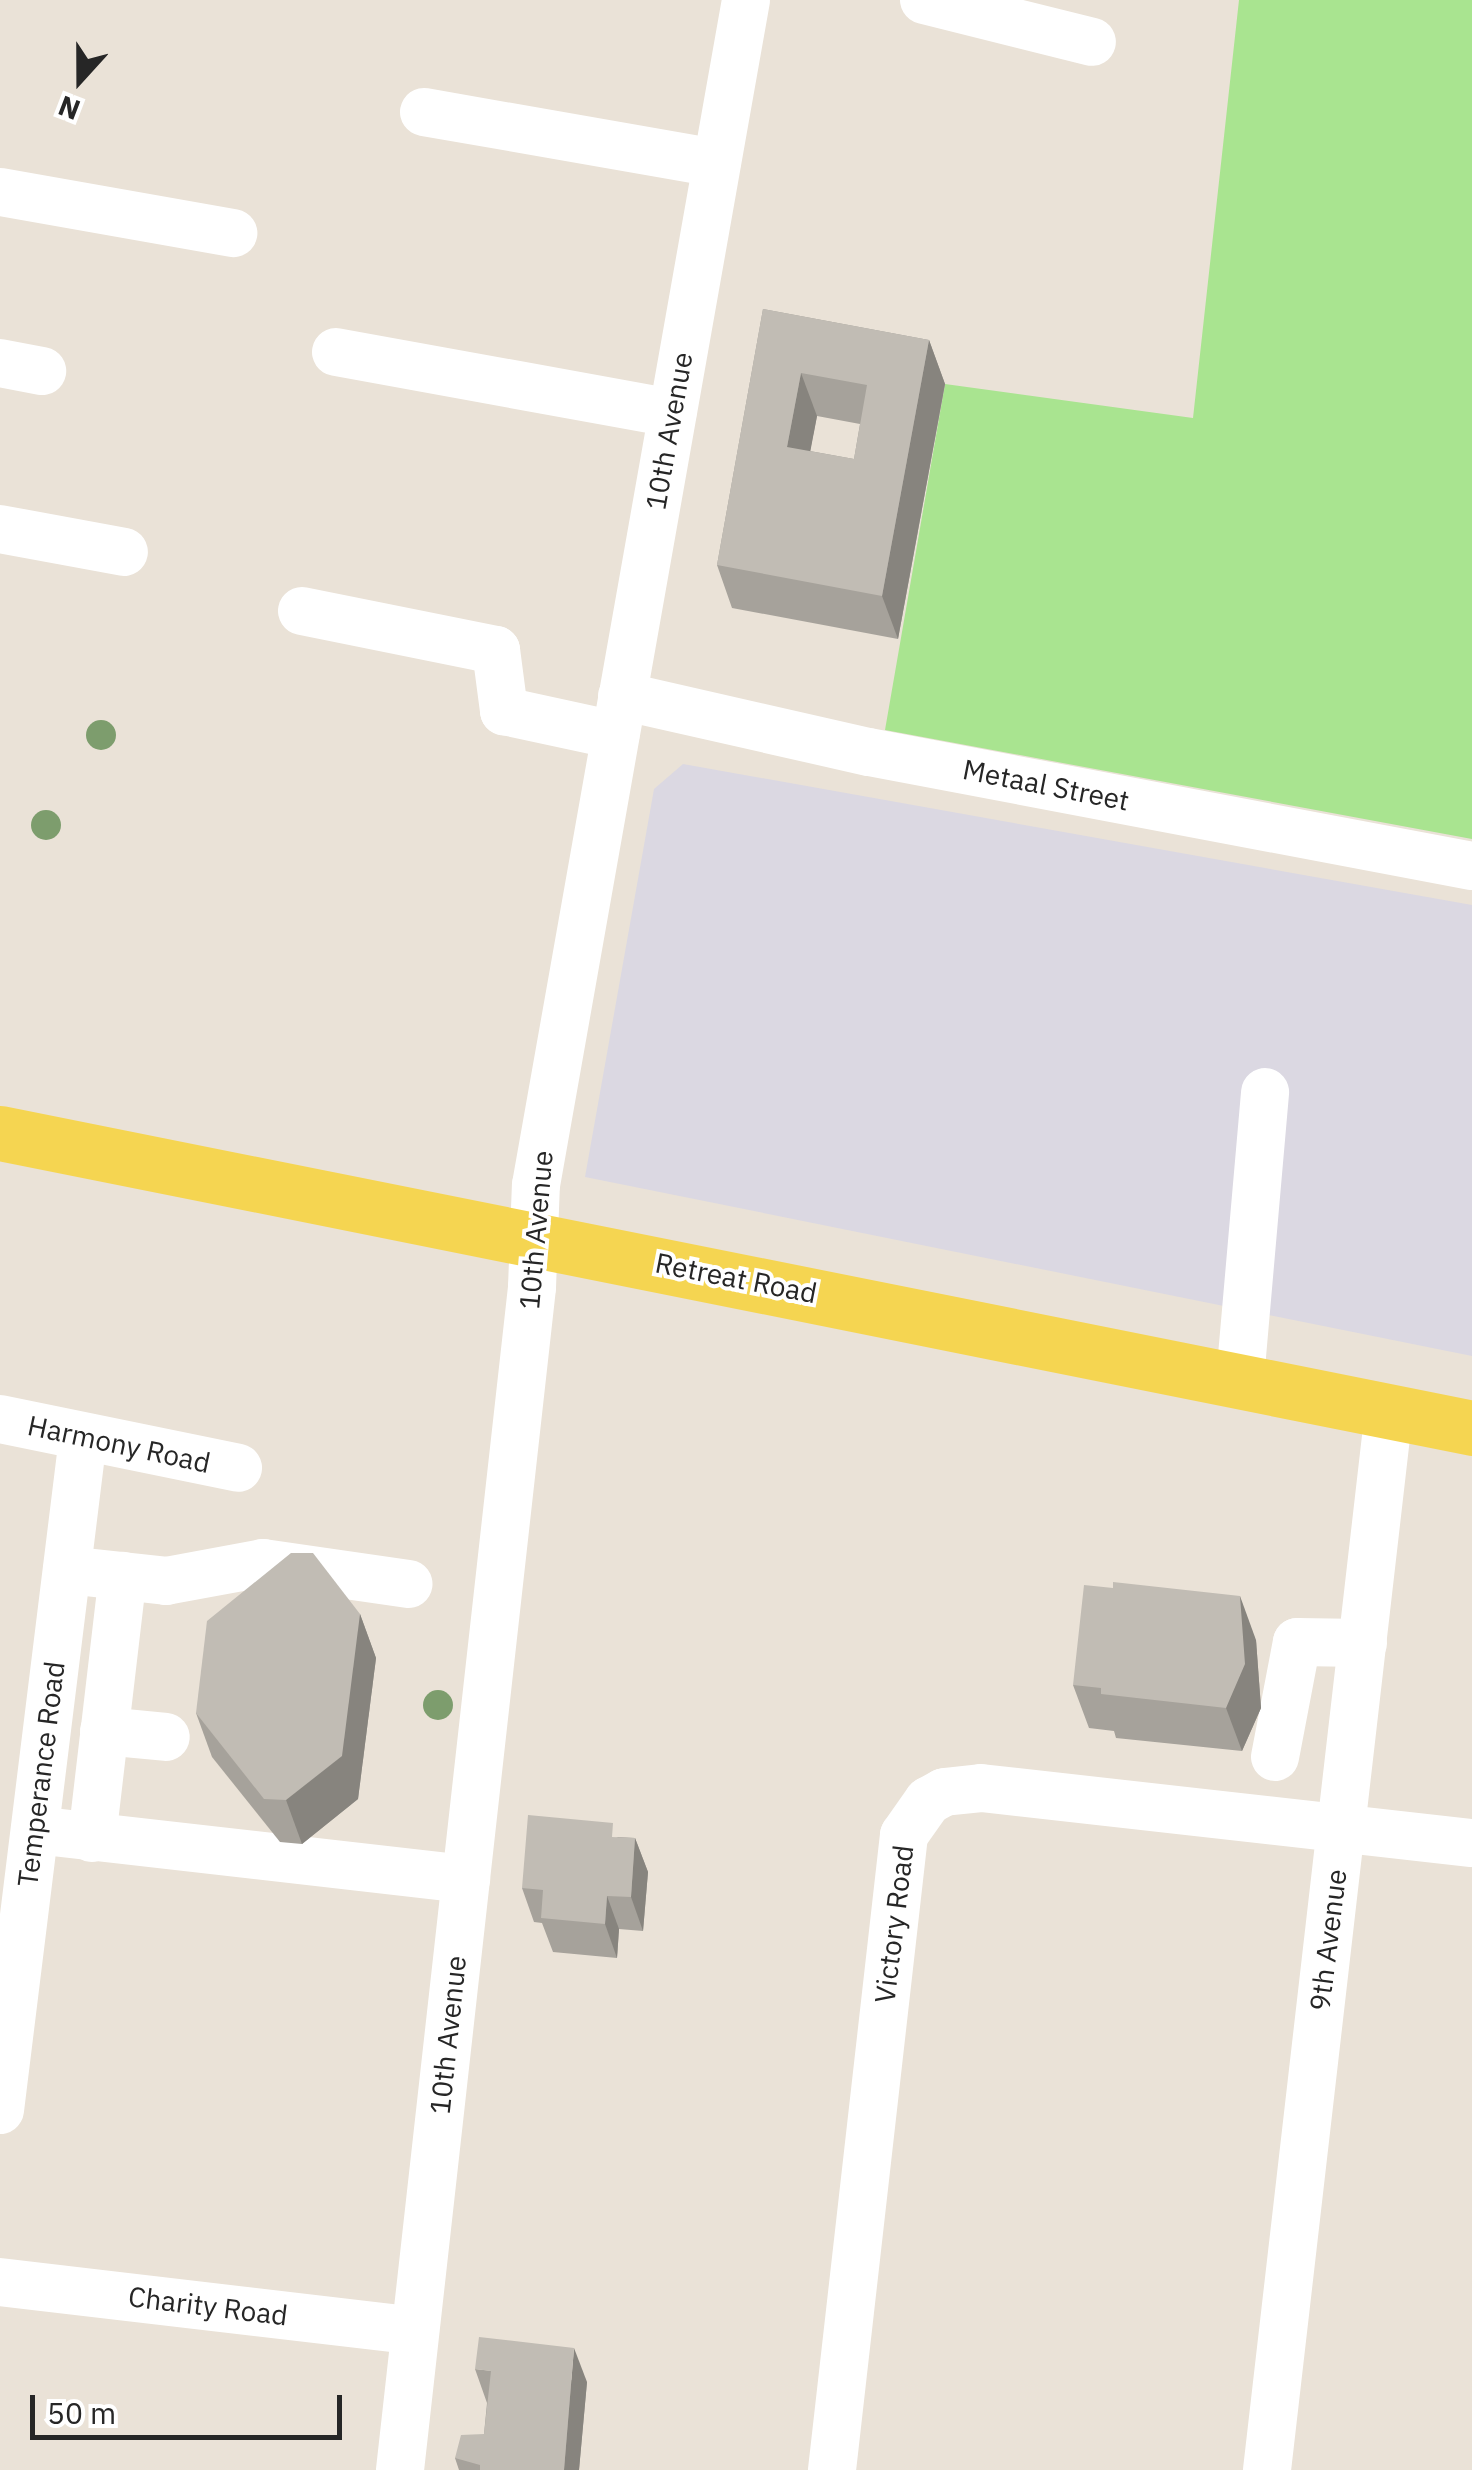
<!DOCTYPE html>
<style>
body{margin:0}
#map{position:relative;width:1472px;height:2470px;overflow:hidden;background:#eae2d7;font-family:"IBM Plex Sans",sans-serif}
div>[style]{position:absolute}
.industrial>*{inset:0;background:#dbd8e2}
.green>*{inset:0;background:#a9e490}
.minor>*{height:48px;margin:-24px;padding:0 24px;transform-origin:24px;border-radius:24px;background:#fff}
.major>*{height:55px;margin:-27.5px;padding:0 27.5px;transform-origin:27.5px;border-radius:27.5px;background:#f5d551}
.trees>*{width:30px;height:30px;margin:-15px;border-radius:50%;background:#7d9d6d}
.wall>*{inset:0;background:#a6a29b}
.shaded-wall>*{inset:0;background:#87847e}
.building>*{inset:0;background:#c1bcb4}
span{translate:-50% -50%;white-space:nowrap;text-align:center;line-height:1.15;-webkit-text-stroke:8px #fff;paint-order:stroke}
.street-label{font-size:28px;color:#262626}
.north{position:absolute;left:30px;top:30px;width:100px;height:100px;-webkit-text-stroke:8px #fff;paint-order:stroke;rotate:201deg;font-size:28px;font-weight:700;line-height:40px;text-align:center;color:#262626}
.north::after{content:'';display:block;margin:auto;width:35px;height:45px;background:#262626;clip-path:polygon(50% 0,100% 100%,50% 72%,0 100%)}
.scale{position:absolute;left:30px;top:2395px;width:312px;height:45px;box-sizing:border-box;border:5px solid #262626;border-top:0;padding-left:12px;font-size:30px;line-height:35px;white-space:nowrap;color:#262626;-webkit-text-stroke:8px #fff;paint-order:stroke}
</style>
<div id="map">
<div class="industrial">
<div style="clip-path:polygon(683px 764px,1472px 905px,1472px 1356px,585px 1177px,654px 789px)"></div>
</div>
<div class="green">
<div style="clip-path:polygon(1239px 0,1472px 0,1472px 839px,885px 730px,945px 384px,1193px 418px)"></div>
</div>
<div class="minor">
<div style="left:924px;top:0;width:173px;rotate:14deg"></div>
<div style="left:424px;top:112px;width:297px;rotate:9.9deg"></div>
<div style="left:0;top:192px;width:237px;rotate:10deg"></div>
<div style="left:336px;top:352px;width:342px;rotate:10.3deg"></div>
<div style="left:0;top:363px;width:43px;rotate:10.8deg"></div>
<div style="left:0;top:529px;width:126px;rotate:10.5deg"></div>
<div style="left:302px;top:611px;width:198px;rotate:11.4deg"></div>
<div style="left:496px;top:650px;width:62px;rotate:82.5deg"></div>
<div style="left:504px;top:711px;width:114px;rotate:12.2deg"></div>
<div style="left:622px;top:696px;width:253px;rotate:12.8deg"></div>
<div style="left:869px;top:752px;width:614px;rotate:10.71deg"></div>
<div style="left:1240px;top:1379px;width:288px;rotate:-85deg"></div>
<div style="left:0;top:1419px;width:243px;rotate:11.6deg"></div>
<div style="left:67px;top:1570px;width:100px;rotate:6.3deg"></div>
<div style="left:166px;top:1581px;width:99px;rotate:-10.5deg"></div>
<div style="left:263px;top:1563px;width:147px;rotate:8.2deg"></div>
<div style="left:104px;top:1731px;width:62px;rotate:5.5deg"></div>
<div style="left:1275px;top:1757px;width:117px;rotate:-79.2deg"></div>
<div style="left:1297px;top:1642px;width:66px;rotate:0.9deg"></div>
<div style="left:35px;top:1830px;width:434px;rotate:6.5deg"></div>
<div style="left:92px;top:1838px;width:264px;rotate:-83.3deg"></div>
<div style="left:0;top:2110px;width:677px;rotate:-82.96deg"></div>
<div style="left:0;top:2282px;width:418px;rotate:6.7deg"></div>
<div style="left:400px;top:2470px;width:1190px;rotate:-83.63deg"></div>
<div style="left:532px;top:1287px;width:102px;rotate:-87.8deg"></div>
<div style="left:536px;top:1185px;width:1203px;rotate:-79.95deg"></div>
<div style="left:832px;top:2470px;width:639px;rotate:-83.53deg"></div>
<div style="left:904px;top:1835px;width:42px;rotate:-54.8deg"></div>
<div style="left:928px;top:1801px;width:18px;rotate:-29deg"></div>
<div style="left:944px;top:1792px;width:37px;rotate:-6deg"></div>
<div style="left:981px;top:1788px;width:494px;rotate:6.4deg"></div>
<div style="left:1267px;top:2470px;width:1066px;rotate:-83.43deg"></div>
</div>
<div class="major">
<div style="left:0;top:1133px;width:1501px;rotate:11.33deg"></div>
</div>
<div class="trees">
<div style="left:101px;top:735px"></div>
<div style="left:46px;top:825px"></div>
<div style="left:438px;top:1705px"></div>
</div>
<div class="wall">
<div style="clip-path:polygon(evenodd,763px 309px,929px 340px,945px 384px,898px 639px,732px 608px,717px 565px,763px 309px,817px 416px,860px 424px,854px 459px,810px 451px,817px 416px)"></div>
<div style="clip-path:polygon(360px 1614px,376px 1658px,358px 1799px,302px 1844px,280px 1842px,212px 1757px,196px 1713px)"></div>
<div style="clip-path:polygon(1256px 1640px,1261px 1708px,1242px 1751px,1116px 1738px,1114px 1731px,1089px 1728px,1073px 1685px)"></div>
<div style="clip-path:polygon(618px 1837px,635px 1838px,648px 1872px,643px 1931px,619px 1929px,617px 1958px,553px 1952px,542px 1923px,534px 1922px,522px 1888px)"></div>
<div style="clip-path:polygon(475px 2369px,587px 2382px,579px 2470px,459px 2470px,455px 2458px,484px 2434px,487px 2403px)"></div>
</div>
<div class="shaded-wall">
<div style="clip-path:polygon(929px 340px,945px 384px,898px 639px,882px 596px)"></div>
<div style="clip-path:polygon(801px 373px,817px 416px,803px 490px,787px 447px)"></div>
<div style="clip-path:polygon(1240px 1596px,1256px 1640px,1261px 1708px,1242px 1751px,1226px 1708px)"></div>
<div style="clip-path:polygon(360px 1614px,376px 1658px,358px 1799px,302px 1844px,286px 1800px)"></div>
<div style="clip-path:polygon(635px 1838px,648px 1872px,643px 1931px,631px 1897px)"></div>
<div style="clip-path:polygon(607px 1896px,619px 1929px,617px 1958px,605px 1924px)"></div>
<div style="clip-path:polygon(574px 2348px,587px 2382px,579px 2470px,564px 2470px)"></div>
</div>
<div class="building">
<div style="clip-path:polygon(evenodd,763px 309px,929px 340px,882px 596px,717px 565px,763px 309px,801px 373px,867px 385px,854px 459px,787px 447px,801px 373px)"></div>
<div style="clip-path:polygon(291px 1553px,313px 1553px,360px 1614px,342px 1756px,286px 1800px,264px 1799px,196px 1713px,207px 1621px)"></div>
<div style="clip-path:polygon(1113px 1582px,1240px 1596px,1245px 1664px,1226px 1708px,1101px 1694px,1101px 1688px,1073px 1685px,1084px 1585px,1113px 1588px)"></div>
<div style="clip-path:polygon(528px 1815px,613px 1823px,612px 1837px,635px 1838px,631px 1897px,607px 1896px,605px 1924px,541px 1918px,543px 1890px,522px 1888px)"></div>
<div style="clip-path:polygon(479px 2337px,574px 2348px,564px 2470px,480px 2470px,480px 2465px,455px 2458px,461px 2435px,484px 2434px,491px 2371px,475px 2369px)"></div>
</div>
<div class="street-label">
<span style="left:669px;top:431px;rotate:-80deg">10th Avenue</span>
<span style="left:1046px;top:785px;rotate:11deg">Metaal Street</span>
<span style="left:536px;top:1230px;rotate:-85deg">10th Avenue</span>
<span style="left:736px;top:1278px;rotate:11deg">Retreat Road</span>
<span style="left:119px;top:1444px;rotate:12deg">Harmony Road</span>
<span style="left:41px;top:1774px;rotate:-83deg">Temperance Road</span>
<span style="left:894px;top:1924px;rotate:-83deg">Victory Road</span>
<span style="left:1328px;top:1940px;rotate:-83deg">9th Avenue</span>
<span style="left:448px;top:2035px;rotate:-84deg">10th Avenue</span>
<span style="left:208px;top:2306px;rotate:7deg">Charity Road</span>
</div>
<div class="north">N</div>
<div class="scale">50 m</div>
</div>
